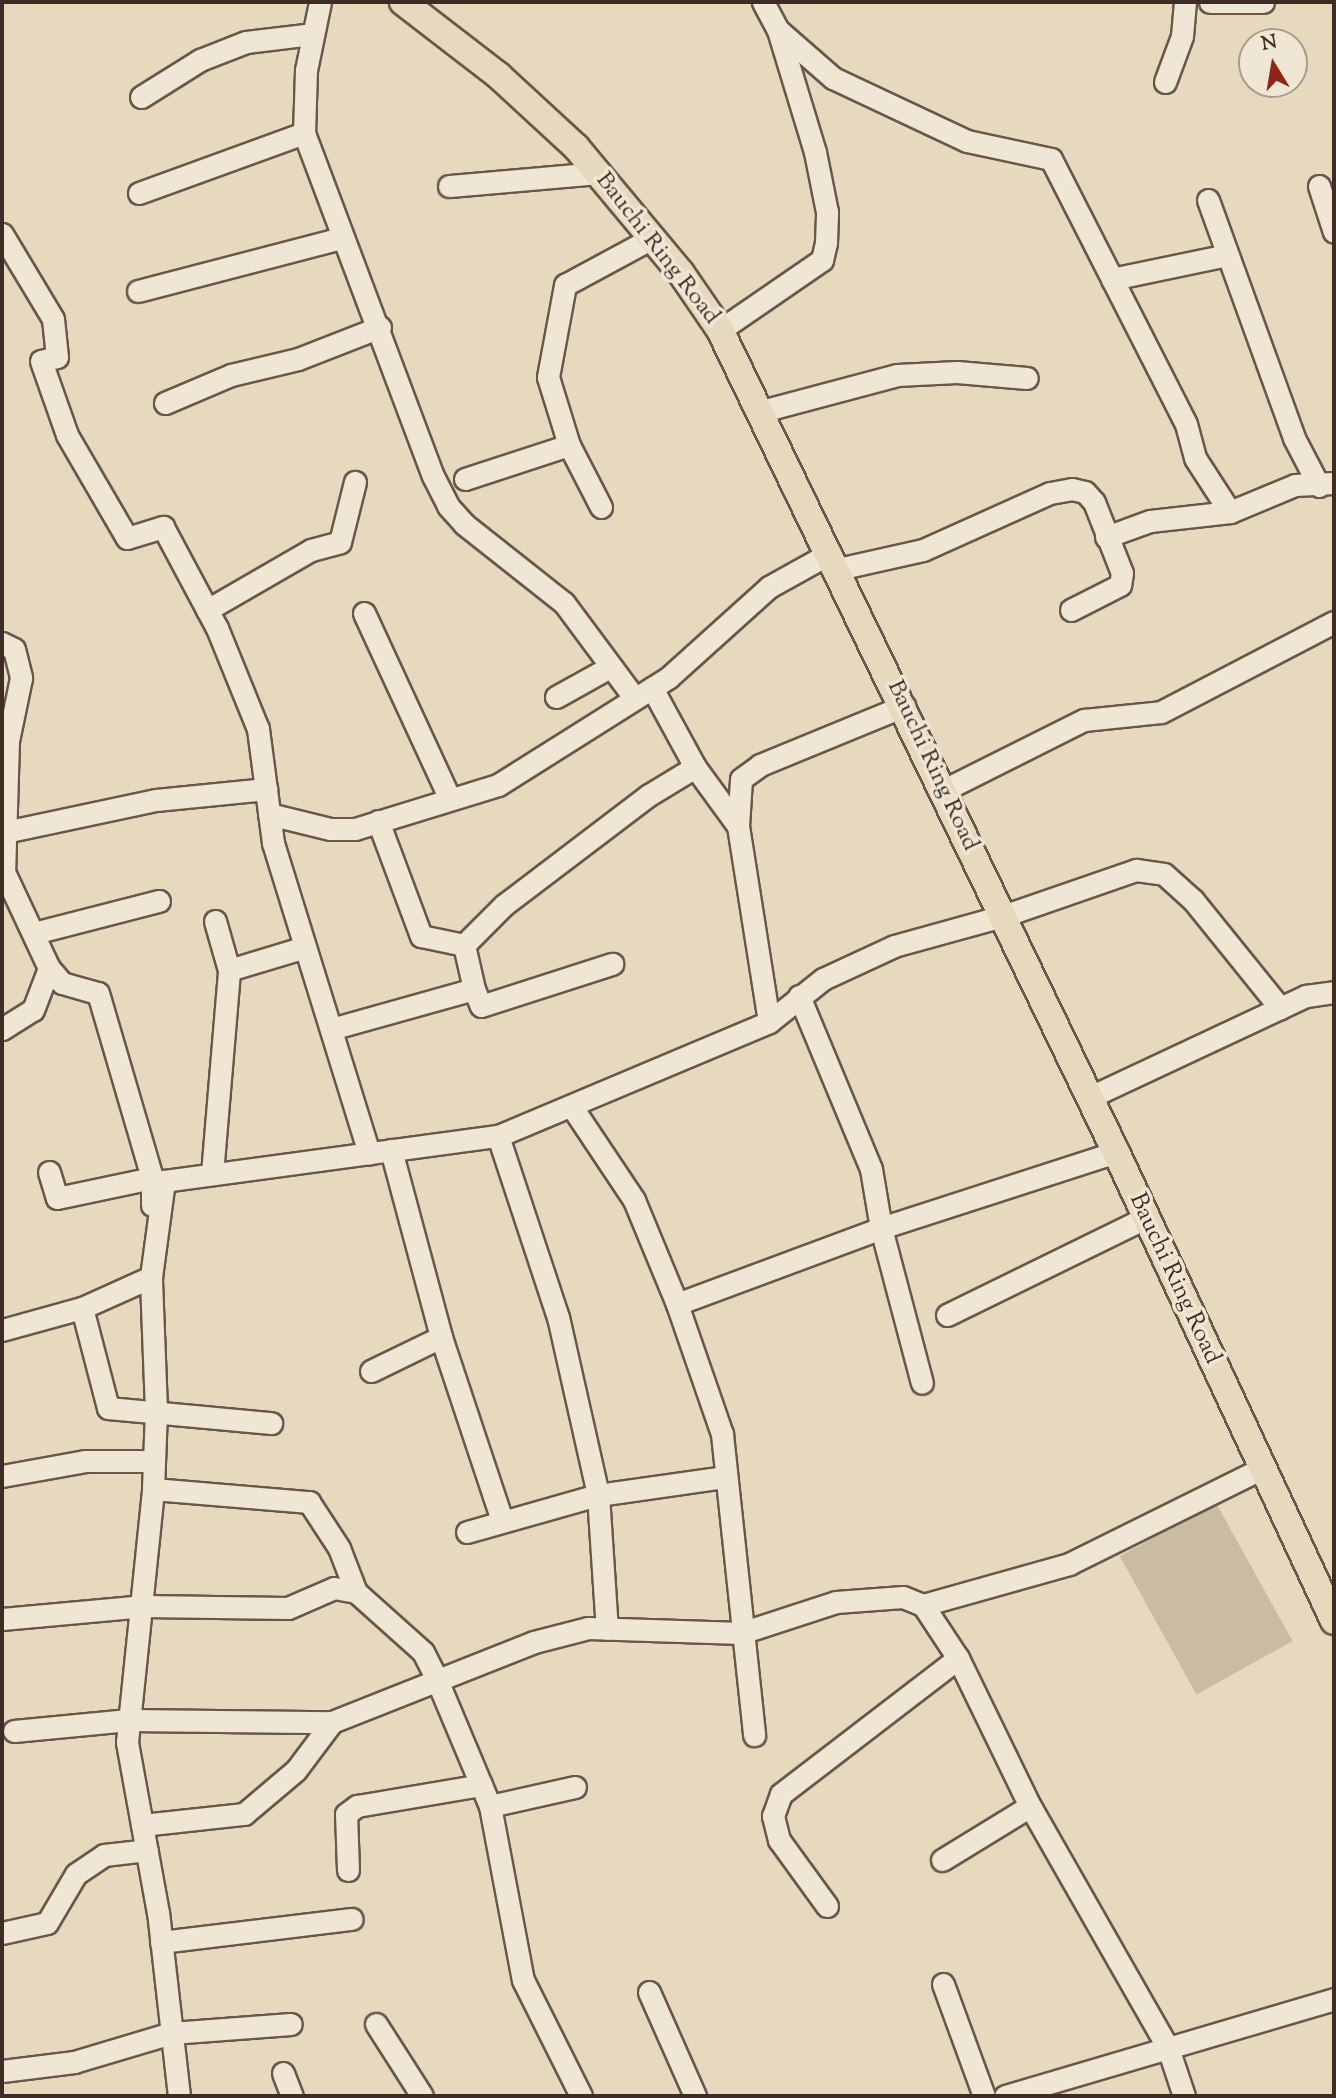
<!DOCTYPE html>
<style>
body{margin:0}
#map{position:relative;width:1336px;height:2098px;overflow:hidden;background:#e7d9bd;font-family:"Sorts Mill Goudy",serif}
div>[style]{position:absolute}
.green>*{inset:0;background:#cabca3;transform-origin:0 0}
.roads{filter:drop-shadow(2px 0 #68574b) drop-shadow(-2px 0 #68574b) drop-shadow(0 2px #68574b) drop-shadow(0 -2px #68574b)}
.minor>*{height:21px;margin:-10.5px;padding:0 10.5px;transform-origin:10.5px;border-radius:10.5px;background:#efe6d4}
.major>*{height:26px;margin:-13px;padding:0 13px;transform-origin:13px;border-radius:13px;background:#e7d9bd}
span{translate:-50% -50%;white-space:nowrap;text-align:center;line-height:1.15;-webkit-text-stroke:7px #efe6d4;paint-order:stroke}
.street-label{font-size:24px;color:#3e2c25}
.frame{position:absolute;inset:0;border:4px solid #3e2c25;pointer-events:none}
.north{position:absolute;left:1238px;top:28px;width:70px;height:70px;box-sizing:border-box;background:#efe6d4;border:2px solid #a89c8e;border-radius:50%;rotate:349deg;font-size:19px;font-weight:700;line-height:28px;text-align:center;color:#3e2c25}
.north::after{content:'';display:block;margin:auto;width:24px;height:32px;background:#8f2418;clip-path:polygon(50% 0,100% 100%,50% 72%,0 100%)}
</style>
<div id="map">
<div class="green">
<div style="left:1216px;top:1503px;width:158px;height:110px;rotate:61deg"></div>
</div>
<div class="roads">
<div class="minor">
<div style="left:320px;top:2px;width:69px;rotate:101.6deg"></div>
<div style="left:306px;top:70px;width:63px;rotate:91.8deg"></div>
<div style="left:304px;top:133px;width:366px;rotate:69.4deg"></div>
<div style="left:433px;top:476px;width:34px;rotate:63deg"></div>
<div style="left:448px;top:506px;width:24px;rotate:48deg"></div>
<div style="left:464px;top:524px;width:127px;rotate:38.3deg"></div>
<div style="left:564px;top:603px;width:116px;rotate:53.4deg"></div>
<div style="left:763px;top:2px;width:32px;rotate:62deg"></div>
<div style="left:778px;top:30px;width:73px;rotate:41.1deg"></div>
<div style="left:833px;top:78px;width:148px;rotate:25.2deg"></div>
<div style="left:967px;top:141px;width:86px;rotate:12.1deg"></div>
<div style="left:1051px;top:159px;width:297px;rotate:63deg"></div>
<div style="left:1186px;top:424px;width:35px;rotate:75deg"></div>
<div style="left:1195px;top:458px;width:64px;rotate:57.1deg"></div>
<div style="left:1210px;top:2px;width:53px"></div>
<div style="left:1165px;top:82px;width:49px;rotate:-69.7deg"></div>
<div style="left:1182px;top:36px;width:34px;rotate:-85deg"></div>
<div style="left:141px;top:97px;width:70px;rotate:-32.1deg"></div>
<div style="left:200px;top:60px;width:49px;rotate:-21.4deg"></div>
<div style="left:246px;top:42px;width:66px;rotate:-6.9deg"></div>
<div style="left:449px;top:186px;width:151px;rotate:-5deg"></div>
<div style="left:1319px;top:186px;width:48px;rotate:71.9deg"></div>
<div style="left:139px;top:193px;width:176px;rotate:-20deg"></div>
<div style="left:1208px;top:200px;width:253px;rotate:70.1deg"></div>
<div style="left:1294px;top:438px;width:54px;rotate:62.5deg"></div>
<div style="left:2px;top:234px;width:99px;rotate:59deg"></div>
<div style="left:53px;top:319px;width:38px;rotate:84deg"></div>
<div style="left:57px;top:357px;width:16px;rotate:166deg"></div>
<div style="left:41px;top:361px;width:78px;rotate:70.6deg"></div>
<div style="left:67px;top:435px;width:119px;rotate:59.8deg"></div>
<div style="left:127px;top:538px;width:38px;rotate:-17deg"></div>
<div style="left:163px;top:527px;width:115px;rotate:61.9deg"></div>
<div style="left:217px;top:628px;width:109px;rotate:67.9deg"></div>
<div style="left:258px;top:729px;width:115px;rotate:82.5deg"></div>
<div style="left:273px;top:843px;width:325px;rotate:72.8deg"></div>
<div style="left:1112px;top:279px;width:117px;rotate:-11.8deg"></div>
<div style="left:138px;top:291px;width:210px;rotate:-14.6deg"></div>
<div style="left:720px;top:330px;width:124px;rotate:-34.5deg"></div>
<div style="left:822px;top:260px;width:17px;rotate:-77deg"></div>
<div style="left:826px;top:243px;width:31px;rotate:-88deg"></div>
<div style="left:827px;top:212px;width:61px;rotate:-101.3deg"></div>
<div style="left:815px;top:152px;width:127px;rotate:-106.9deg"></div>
<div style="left:165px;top:403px;width:72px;rotate:-23deg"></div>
<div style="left:231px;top:375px;width:69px;rotate:-13.4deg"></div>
<div style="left:298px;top:359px;width:88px;rotate:-21.3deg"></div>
<div style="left:762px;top:411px;width:140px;rotate:-14.9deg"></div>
<div style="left:897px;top:375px;width:60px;rotate:-2.9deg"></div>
<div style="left:957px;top:372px;width:70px;rotate:4.9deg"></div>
<div style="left:465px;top:479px;width:109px;rotate:-18.1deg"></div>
<div style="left:601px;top:507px;width:70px;rotate:-117.3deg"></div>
<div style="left:569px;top:445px;width:71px;rotate:-107.2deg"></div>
<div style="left:548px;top:377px;width:94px;rotate:-79.5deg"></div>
<div style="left:565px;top:285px;width:99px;rotate:-28.4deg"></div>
<div style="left:1106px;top:537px;width:47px;rotate:-20deg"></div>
<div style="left:1150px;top:521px;width:81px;rotate:-6.4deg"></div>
<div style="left:1230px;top:512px;width:70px;rotate:-22.6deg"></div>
<div style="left:1295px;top:485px;width:39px;rotate:-3deg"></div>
<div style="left:838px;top:569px;width:87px;rotate:-12.6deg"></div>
<div style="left:923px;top:550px;width:139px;rotate:-24.2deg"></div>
<div style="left:1050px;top:493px;width:22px;rotate:-10deg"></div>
<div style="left:1072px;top:489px;width:13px;rotate:13deg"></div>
<div style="left:1085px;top:492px;width:13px;rotate:48deg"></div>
<div style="left:1094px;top:502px;width:76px;rotate:68.5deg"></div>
<div style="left:1122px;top:573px;width:12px;rotate:99deg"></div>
<div style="left:1120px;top:585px;width:55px;rotate:153deg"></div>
<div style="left:207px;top:610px;width:120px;rotate:-30deg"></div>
<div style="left:311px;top:550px;width:30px;rotate:-15deg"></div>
<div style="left:340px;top:542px;width:62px;rotate:-76deg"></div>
<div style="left:364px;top:613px;width:205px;rotate:65.2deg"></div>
<div style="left:2px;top:643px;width:13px;rotate:27deg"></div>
<div style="left:14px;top:649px;width:30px;rotate:76deg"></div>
<div style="left:21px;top:678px;width:64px;rotate:101.7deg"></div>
<div style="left:8px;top:741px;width:131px;rotate:91.7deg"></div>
<div style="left:4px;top:872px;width:106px;rotate:64.9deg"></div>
<div style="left:49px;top:968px;width:20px;rotate:49deg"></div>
<div style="left:62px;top:983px;width:37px;rotate:16deg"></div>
<div style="left:98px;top:993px;width:193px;rotate:73.7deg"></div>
<div style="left:152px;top:1178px;width:27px;rotate:90deg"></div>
<div style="left:652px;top:688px;width:90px;rotate:61.4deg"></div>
<div style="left:695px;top:767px;width:73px;rotate:53.9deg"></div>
<div style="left:738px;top:826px;width:198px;rotate:81deg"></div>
<div style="left:556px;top:697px;width:62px;rotate:-29.1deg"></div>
<div style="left:944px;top:790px;width:157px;rotate:-26.6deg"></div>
<div style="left:1084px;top:720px;width:77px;rotate:-5.9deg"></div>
<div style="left:1161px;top:712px;width:195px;rotate:-27.5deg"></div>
<div style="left:269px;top:814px;width:63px;rotate:13.8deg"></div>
<div style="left:330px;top:829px;width:25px"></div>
<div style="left:355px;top:829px;width:150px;rotate:-17.1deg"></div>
<div style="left:498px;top:785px;width:201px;rotate:-32.2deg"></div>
<div style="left:668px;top:678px;width:136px;rotate:-42deg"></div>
<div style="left:769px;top:587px;width:70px;rotate:-29.1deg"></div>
<div style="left:378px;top:821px;width:123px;rotate:69.5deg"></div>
<div style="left:421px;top:936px;width:44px;rotate:11.8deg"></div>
<div style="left:738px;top:826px;width:47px;rotate:-86.3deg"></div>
<div style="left:741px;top:779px;width:24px;rotate:-36deg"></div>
<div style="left:760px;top:765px;width:156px;rotate:-22.3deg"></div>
<div style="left:5px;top:832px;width:154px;rotate:-12deg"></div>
<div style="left:156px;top:800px;width:111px;rotate:-5.7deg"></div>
<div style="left:215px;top:921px;width:51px;rotate:74.1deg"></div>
<div style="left:34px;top:933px;width:129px;rotate:-14.4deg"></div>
<div style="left:474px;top:989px;width:18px;rotate:68deg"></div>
<div style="left:481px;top:1006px;width:138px;rotate:-17.8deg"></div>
<div style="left:799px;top:996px;width:187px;rotate:67.4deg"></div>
<div style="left:871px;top:1169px;width:60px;rotate:80.4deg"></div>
<div style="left:881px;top:1228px;width:160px;rotate:75.2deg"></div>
<div style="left:2px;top:1029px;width:36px;rotate:-32deg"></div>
<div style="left:33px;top:1010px;width:45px;rotate:-69.1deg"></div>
<div style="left:331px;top:1029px;width:148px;rotate:-15.6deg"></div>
<div style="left:474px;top:989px;width:45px;rotate:-102.8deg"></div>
<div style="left:464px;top:945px;width:57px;rotate:-45deg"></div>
<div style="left:504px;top:905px;width:182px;rotate:-37.2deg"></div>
<div style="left:649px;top:795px;width:54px;rotate:-31.3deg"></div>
<div style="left:1088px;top:1098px;width:241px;rotate:-25.1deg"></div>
<div style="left:1306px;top:996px;width:28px;rotate:-8deg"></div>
<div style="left:572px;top:1107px;width:112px;rotate:56.3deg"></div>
<div style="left:634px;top:1200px;width:113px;rotate:67.5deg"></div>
<div style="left:677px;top:1304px;width:138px;rotate:70.9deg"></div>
<div style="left:722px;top:1434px;width:303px;rotate:83.9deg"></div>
<div style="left:498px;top:1136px;width:191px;rotate:71.7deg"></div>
<div style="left:558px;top:1317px;width:182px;rotate:77.3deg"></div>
<div style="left:598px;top:1495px;width:134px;rotate:86.2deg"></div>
<div style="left:391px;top:1150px;width:194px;rotate:75deg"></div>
<div style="left:441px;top:1337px;width:193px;rotate:71.6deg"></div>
<div style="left:49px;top:1172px;width:27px;rotate:73deg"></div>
<div style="left:57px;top:1198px;width:97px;rotate:-11.9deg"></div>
<div style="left:212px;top:1174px;width:205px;rotate:-85.2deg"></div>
<div style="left:229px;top:970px;width:79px;rotate:-16.8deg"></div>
<div style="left:677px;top:1304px;width:218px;rotate:-20.4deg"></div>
<div style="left:881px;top:1228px;width:247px;rotate:-17.9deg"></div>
<div style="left:82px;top:1308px;width:103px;rotate:75.4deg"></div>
<div style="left:108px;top:1408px;width:164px;rotate:5.3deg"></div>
<div style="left:947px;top:1315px;width:220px;rotate:-26.1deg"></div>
<div style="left:2px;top:1330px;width:83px;rotate:-15.4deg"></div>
<div style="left:82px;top:1308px;width:76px;rotate:-24.2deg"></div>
<div style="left:371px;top:1371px;width:78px;rotate:-25.9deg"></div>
<div style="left:2px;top:1476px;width:84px;rotate:-10.2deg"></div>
<div style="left:85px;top:1461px;width:69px"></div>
<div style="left:153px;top:1489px;width:157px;rotate:4.8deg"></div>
<div style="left:309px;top:1502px;width:55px;rotate:56.9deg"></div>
<div style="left:339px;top:1548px;width:47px;rotate:68.9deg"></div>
<div style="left:467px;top:1532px;width:136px;rotate:-15.8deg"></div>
<div style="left:598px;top:1495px;width:127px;rotate:-8.1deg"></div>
<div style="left:923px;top:1605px;width:152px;rotate:-15.7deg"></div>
<div style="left:1069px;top:1564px;width:216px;rotate:-26.4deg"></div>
<div style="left:2px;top:1619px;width:143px;rotate:-5.2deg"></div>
<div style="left:144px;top:1606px;width:144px;rotate:0.8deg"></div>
<div style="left:288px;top:1608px;width:50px;rotate:-23.5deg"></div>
<div style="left:334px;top:1588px;width:22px;rotate:10deg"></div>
<div style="left:356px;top:1592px;width:90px;rotate:41.8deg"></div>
<div style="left:423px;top:1652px;width:31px;rotate:63deg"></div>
<div style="left:437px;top:1680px;width:137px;rotate:67.2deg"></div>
<div style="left:490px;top:1806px;width:177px;rotate:79.3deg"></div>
<div style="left:523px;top:1980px;width:130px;rotate:63.4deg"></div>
<div style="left:14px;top:1731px;width:115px;rotate:-5.5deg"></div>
<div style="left:128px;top:1720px;width:204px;rotate:0.6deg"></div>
<div style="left:490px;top:1806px;width:87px;rotate:-12.6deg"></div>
<div style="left:142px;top:1825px;width:103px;rotate:-6.2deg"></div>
<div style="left:244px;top:1814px;width:68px;rotate:-40.2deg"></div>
<div style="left:296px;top:1770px;width:60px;rotate:-53.1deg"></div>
<div style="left:332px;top:1722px;width:217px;rotate:-21.6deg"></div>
<div style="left:534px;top:1642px;width:56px;rotate:-14.5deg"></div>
<div style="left:588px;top:1628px;width:153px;rotate:1.9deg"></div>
<div style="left:741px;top:1633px;width:100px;rotate:-18.1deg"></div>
<div style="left:836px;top:1602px;width:67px;rotate:-4.3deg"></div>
<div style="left:903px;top:1597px;width:22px;rotate:22deg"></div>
<div style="left:923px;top:1605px;width:64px;rotate:56.6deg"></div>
<div style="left:958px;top:1658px;width:165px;rotate:64.1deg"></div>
<div style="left:1030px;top:1806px;width:279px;rotate:60.3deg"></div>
<div style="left:1168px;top:2048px;width:51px;rotate:71.6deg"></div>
<div style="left:942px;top:1860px;width:103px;rotate:-31.5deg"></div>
<div style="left:348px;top:1870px;width:56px;rotate:-92deg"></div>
<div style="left:346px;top:1814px;width:14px;rotate:-36deg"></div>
<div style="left:357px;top:1806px;width:126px;rotate:-9.6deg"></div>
<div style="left:827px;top:1906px;width:82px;rotate:-126deg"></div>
<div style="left:779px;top:1840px;width:25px;rotate:-104deg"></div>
<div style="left:773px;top:1816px;width:23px;rotate:-70deg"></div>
<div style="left:781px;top:1794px;width:223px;rotate:-37.5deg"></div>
<div style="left:2px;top:1933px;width:46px;rotate:-12.5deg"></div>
<div style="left:47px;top:1923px;width:57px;rotate:-59.4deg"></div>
<div style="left:76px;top:1874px;width:34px;rotate:-34deg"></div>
<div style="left:104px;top:1855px;width:43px;rotate:-6.6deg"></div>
<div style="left:161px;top:1942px;width:192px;rotate:-6.9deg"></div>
<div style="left:943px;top:1984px;width:119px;rotate:69.9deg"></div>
<div style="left:649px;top:1992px;width:114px;rotate:66.1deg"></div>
<div style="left:376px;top:2024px;width:85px;rotate:57.4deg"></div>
<div style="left:2px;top:2071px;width:73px;rotate:-7.1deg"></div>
<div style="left:74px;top:2062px;width:101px;rotate:-16.6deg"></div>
<div style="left:171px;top:2033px;width:120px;rotate:-4.3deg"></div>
<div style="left:283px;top:2073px;width:25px;rotate:69deg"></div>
<div style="left:179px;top:2096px;width:184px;rotate:-96.5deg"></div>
<div style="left:158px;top:1913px;width:174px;rotate:-100.3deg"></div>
<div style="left:127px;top:1742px;width:254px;rotate:-84.1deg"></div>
<div style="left:153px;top:1489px;width:79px;rotate:-87.8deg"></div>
<div style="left:156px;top:1410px;width:133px;rotate:-92.2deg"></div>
<div style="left:151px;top:1277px;width:97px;rotate:-82.3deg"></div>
<div style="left:164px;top:1181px;width:337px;rotate:-7.7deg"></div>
<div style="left:498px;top:1136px;width:294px;rotate:-22.8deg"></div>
<div style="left:769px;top:1022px;width:69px;rotate:-38.5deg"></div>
<div style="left:823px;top:979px;width:78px;rotate:-24.9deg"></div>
<div style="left:894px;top:946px;width:113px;rotate:-15.4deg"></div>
<div style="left:1003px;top:916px;width:141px;rotate:-19.1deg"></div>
<div style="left:1136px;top:870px;width:28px;rotate:8deg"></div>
<div style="left:1164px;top:874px;width:39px;rotate:42deg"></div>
<div style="left:1193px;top:900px;width:139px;rotate:51.1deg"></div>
<div style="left:1005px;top:2096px;width:343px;rotate:-16.4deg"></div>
</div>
<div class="major">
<div style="left:403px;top:2px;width:121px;rotate:37.6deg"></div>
<div style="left:499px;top:76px;width:105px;rotate:42.7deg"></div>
<div style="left:576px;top:147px;width:164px;rotate:50.2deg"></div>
<div style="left:681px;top:273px;width:69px;rotate:55.6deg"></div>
<div style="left:720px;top:330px;width:912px;rotate:64.28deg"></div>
<div style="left:1116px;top:1152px;width:517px;rotate:65.07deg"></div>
</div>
</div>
<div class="street-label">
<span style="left:657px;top:249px;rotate:52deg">Bauchi Ring Road</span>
<span style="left:932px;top:766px;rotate:65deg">Bauchi Ring Road</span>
<span style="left:1174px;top:1279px;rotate:65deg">Bauchi Ring Road</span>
</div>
<div class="frame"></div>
<div class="north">N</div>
</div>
